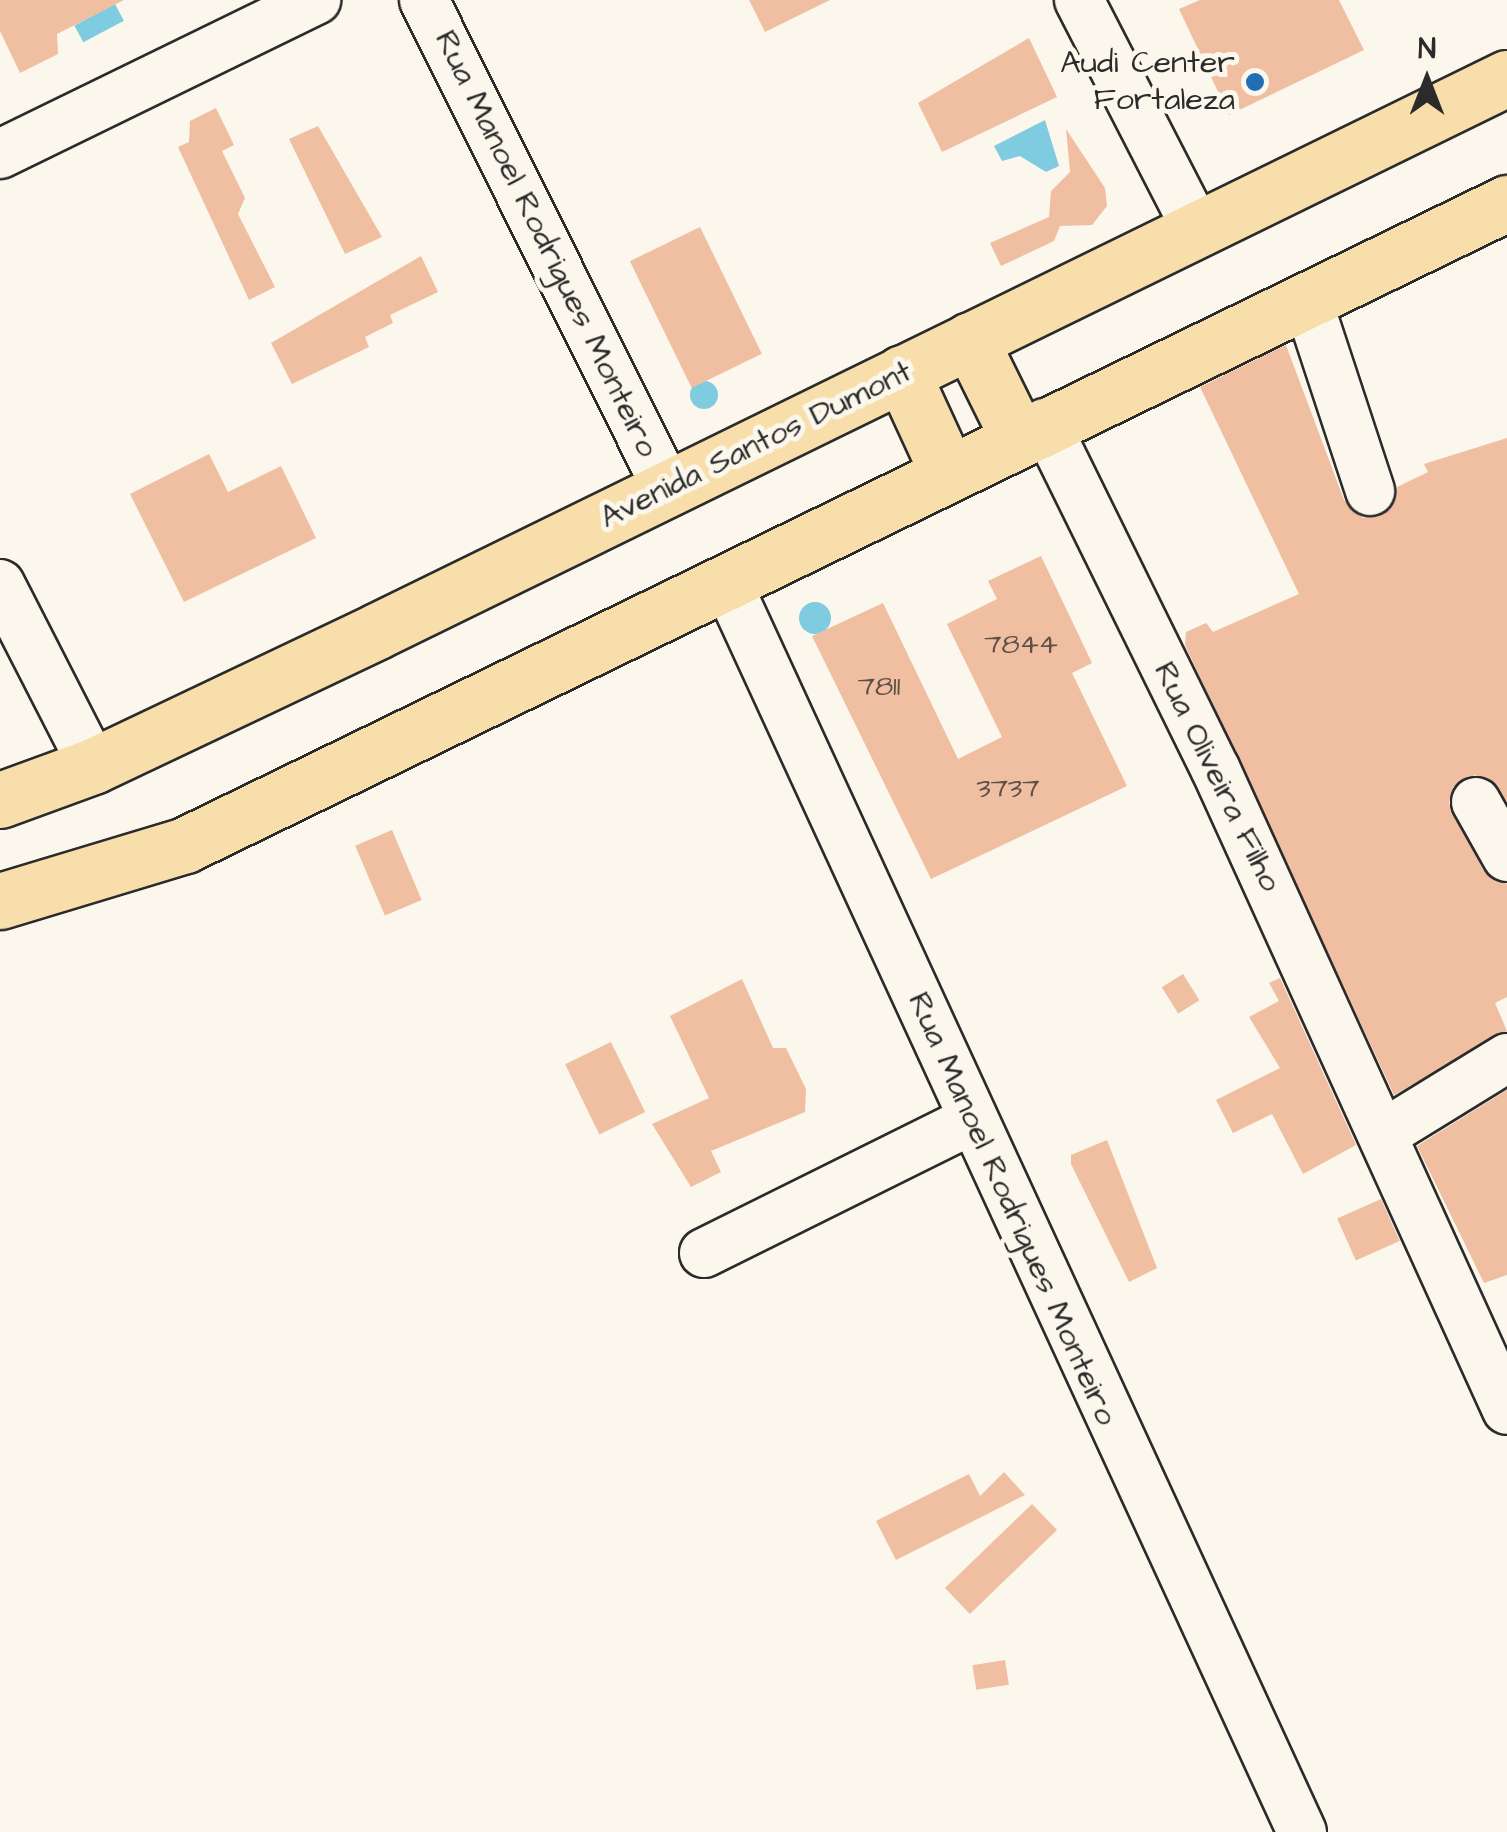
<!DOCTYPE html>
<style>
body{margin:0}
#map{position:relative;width:1507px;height:1832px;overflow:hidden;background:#fbf7ec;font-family:"Architects Daughter",sans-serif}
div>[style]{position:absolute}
.water>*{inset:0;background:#7fcbdf;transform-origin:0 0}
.round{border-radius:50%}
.building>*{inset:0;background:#f0bea1;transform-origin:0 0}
.roads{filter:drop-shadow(2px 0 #2b2b2b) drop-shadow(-2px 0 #2b2b2b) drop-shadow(0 2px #2b2b2b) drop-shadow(0 -2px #2b2b2b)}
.minor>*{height:48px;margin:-24px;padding:0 24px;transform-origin:24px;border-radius:24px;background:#fbf7ec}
.major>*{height:55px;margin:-27.5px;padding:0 27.5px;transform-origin:27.5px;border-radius:27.5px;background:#f8deab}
.dots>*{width:28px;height:28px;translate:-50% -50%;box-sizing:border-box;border:5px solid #fbf7ec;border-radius:50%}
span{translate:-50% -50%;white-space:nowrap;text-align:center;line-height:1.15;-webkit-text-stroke:10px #fbf7ec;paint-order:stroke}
.number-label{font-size:28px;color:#5c5048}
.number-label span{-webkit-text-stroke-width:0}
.poi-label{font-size:32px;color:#2b2b2b}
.right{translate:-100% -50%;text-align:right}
.street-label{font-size:32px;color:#2b2b2b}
.north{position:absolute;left:1377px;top:30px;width:100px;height:100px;-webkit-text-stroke:8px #fbf7ec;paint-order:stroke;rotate:0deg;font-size:28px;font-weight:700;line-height:40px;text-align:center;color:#2b2b2b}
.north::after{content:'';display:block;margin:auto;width:35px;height:45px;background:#2b2b2b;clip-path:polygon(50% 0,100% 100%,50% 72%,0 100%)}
</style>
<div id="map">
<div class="water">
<div style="left:115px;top:4px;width:19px;height:46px;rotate:62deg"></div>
<div style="clip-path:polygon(1045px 120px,1059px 166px,1046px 172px,1020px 156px,1002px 161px,994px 146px)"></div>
<div class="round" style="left:690px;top:381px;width:28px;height:28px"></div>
<div class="round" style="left:799px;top:602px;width:32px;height:32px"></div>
</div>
<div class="building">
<div style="clip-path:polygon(0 0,124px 0,57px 34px,58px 54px,20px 73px,0 31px)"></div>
<div style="clip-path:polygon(749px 0,830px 0,765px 32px)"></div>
<div style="clip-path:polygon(1200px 0,1339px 0,1364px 50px,1229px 115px,1179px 9px)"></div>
<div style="clip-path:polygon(1029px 38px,1057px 97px,942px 152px,918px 103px)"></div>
<div style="clip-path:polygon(216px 108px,234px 145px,222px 151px,245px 198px,238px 214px,275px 287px,249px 300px,178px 147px,189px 142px,190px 121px)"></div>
<div style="clip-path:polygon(318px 126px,382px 237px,345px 254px,289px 139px)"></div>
<div style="clip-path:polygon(1066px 129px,1105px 188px,1107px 206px,1092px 225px,1060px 226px,1054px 241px,1001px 266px,990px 243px,1049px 217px,1051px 191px,1070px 172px)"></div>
<div style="left:700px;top:227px;width:141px;height:78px;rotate:64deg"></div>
<div style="clip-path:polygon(421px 256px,438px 292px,390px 315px,393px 323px,365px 337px,369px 347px,292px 384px,271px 343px)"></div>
<div style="clip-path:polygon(1286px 345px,1344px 500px,1363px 518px,1390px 510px,1397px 487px,1428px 472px,1424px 464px,1507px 438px,1507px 801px,1475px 775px,1453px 787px,1449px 803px,1483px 870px,1507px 884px,1507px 997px,1495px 1003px,1507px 1031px,1394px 1095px,1185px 645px,1186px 632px,1206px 623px,1213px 632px,1299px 594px,1200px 387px)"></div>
<div style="clip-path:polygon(209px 454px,228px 492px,281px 466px,316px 538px,184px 602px,130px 494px)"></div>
<div style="clip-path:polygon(1041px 556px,1092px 663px,1072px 673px,1127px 786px,931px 879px,812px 636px,883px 603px,958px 759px,1002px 737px,947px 624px,997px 599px,988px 581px)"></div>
<div style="left:392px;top:830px;width:76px;height:40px;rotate:67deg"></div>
<div style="left:1183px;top:974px;width:31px;height:25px;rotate:58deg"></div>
<div style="clip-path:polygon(1280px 978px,1356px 1145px,1303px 1174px,1272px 1114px,1233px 1133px,1216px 1100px,1280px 1068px,1249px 1017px,1279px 1001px,1269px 983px)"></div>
<div style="clip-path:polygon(742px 979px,773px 1048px,786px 1048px,806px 1089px,805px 1112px,711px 1151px,721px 1172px,691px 1187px,652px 1124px,709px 1098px,670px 1016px)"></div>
<div style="left:611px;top:1042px;width:78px;height:51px;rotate:64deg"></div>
<div style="clip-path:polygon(1507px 1090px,1507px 1275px,1484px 1283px,1417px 1146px)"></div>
<div style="clip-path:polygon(1107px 1140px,1157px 1268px,1129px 1282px,1071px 1164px,1071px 1155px)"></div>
<div style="left:1381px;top:1199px;width:46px;height:48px;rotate:66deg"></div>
<div style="clip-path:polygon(1004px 1472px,1025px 1495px,896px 1560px,876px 1521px,969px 1474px,980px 1496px)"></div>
<div style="left:1032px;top:1504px;width:36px;height:121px;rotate:46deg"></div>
<div style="left:1005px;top:1660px;width:25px;height:33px;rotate:81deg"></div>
</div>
<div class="roads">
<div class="minor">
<div style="left:424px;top:0;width:545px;rotate:63.53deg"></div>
<div style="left:1079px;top:0;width:259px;rotate:62.8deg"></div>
<div style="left:0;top:154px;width:352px;rotate:-26deg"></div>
<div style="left:1308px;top:302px;width:199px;rotate:71.8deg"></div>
<div style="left:1045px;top:423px;width:385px;rotate:63.8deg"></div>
<div style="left:1215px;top:768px;width:705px;rotate:65.54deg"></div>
<div style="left:727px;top:583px;width:1375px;rotate:65.28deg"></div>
<div style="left:0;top:584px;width:204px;rotate:62.9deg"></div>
<div style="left:1476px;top:802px;width:63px;rotate:60.6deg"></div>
<div style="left:1385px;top:1133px;width:143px;rotate:-31.6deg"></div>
<div style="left:704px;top:1253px;width:299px;rotate:-26.4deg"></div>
</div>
<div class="major">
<div style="left:970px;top:340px;width:108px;rotate:63.7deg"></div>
<div style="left:902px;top:373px;width:110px;rotate:65.3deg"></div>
<div style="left:0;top:800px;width:99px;rotate:-20.1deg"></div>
<div style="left:93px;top:766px;width:314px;rotate:-25.4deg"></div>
<div style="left:377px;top:631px;width:1258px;rotate:-26.08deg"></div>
<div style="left:0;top:901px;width:193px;rotate:-16.8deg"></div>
<div style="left:185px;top:845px;width:1470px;rotate:-25.9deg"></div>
</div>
</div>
<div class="dots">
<div style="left:1255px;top:82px;background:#1f6fb2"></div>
</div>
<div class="number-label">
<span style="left:1021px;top:645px">7844</span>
<span style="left:879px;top:687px">7811</span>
<span style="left:1008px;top:789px">3737</span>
</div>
<div class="poi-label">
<span class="right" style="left:1235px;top:82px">Audi Center<br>Fortaleza</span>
</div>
<div class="street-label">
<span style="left:546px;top:244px;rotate:64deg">Rua Manoel Rodrigues Monteiro</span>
<span style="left:756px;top:445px;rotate:-26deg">Avenida Santos Dumont</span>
<span style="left:1217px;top:777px;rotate:64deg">Rua Oliveira Filho</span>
<span style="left:1012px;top:1209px;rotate:66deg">Rua Manoel Rodrigues Monteiro</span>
</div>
<div class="north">N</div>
</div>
